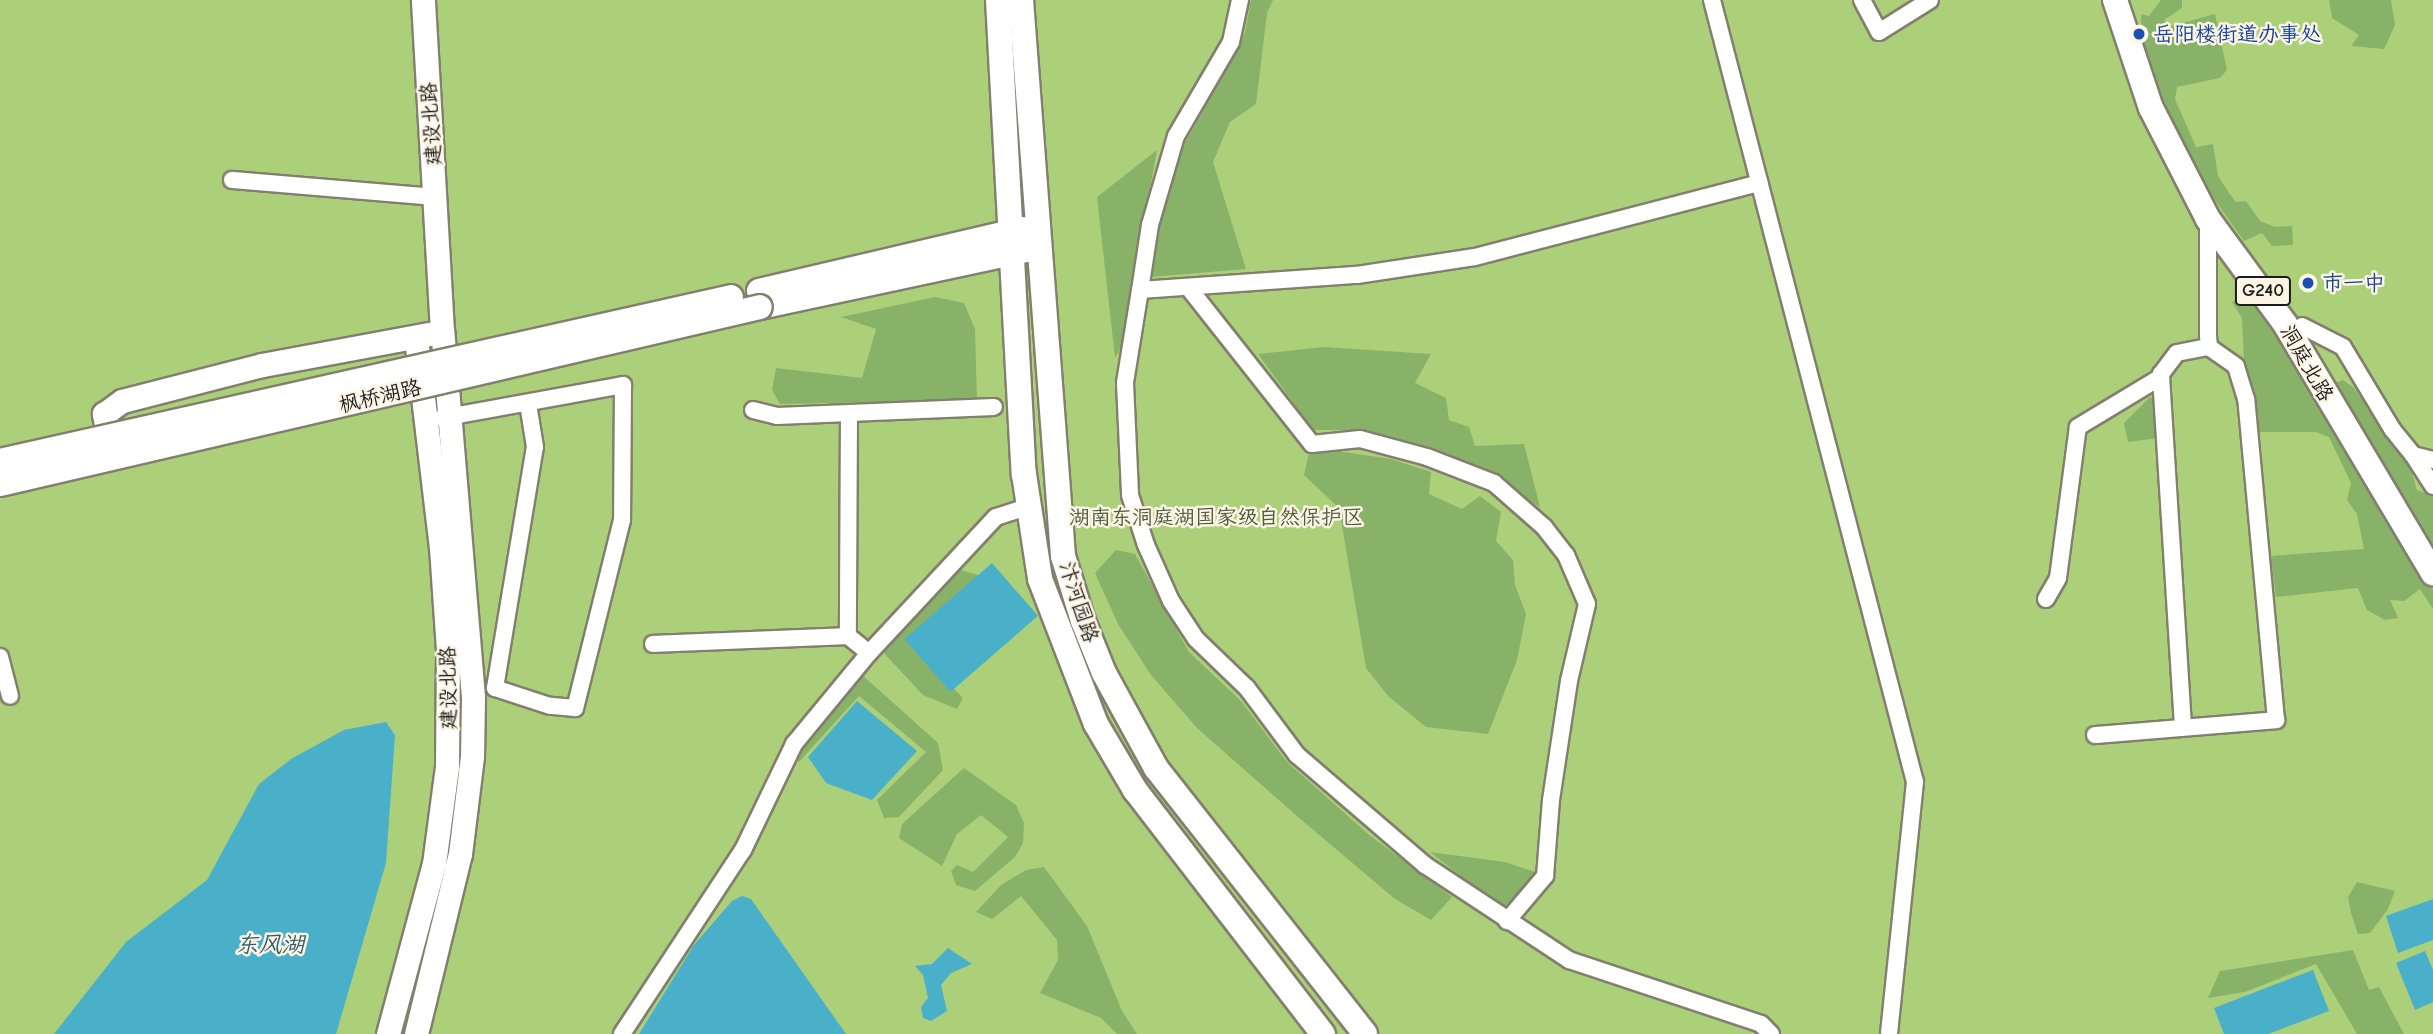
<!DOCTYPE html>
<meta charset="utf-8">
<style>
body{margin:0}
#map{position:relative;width:2433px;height:1034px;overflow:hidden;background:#eae2be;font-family:"Comic Neue","LXGW WenKai TC",sans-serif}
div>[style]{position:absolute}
.green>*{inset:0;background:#acd079;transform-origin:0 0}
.forest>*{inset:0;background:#89b269}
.water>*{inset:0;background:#4aafc9;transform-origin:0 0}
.roads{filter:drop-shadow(2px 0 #837f6d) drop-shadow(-2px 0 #837f6d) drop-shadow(0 2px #837f6d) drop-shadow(0 -2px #837f6d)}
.minor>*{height:16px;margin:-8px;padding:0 8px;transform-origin:8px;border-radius:8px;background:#fff}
.secondary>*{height:23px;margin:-11.5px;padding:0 11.5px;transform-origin:11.5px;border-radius:11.5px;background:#fff}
.primary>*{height:24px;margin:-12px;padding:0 12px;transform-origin:12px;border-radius:12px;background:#fff}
.bridges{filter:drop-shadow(2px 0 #837f6d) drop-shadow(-2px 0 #837f6d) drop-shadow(0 2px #837f6d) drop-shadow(0 -2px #837f6d)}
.primary-bridge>*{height:24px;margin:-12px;padding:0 12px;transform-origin:12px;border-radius:12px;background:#fff}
.dots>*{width:19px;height:19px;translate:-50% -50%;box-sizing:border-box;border:4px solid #fcf5e5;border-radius:50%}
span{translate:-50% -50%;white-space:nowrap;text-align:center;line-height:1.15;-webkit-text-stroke:5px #fcf5e5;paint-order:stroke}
.shield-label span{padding:2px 5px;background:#fcf5e5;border:2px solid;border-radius:5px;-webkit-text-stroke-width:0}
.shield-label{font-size:19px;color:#1c1c1c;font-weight:700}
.transit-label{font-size:21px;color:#164399}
.left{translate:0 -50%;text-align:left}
.street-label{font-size:21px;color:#1c1c1c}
.park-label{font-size:21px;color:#4e5b3d}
.water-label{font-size:23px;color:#315e6a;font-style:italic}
</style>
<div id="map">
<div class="green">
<div style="left:0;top:0;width:2433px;height:1034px"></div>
</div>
<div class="forest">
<div style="clip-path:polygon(1251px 0,1273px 0,1267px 13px,1256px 104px,1230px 122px,1213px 162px,1246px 269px,1151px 277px,1155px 241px,1181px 150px,1229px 66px,1245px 32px)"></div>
<div style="clip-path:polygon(2161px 0,2182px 0,2182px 8px,2164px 20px,2168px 27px,2215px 14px,2227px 70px,2220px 78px,2177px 87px,2175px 99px,2196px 147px,2213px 144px,2218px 176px,2229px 193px,2236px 202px,2246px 201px,2260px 221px,2275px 227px,2292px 226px,2293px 245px,2272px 246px,2262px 233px,2244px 241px,2202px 182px,2168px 113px,2142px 43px,2141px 14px,2149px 16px)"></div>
<div style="clip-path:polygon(2329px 0,2391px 0,2395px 25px,2384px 49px,2351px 46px,2359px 35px,2332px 18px)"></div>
<div style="clip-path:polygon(1157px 150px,1121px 347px,1115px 358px,1097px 197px)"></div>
<div style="clip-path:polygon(2248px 292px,2271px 319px,2433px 590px,2433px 609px,2420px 589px,2404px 601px,2390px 600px,2398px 618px,2385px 620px,2367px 610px,2358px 588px,2276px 597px,2271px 556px,2364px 549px,2357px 514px,2347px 500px,2351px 483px,2329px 437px,2316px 432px,2254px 432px,2255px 396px,2245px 382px,2242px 318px,2232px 302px)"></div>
<div style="clip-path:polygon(935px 297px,964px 303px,975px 329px,977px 400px,780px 404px,772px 390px,776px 368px,862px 378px,876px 329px,841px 317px)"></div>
<div style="clip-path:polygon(1323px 347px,1431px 354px,1415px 383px,1446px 398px,1449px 420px,1469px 427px,1475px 446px,1524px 444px,1540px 507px,1430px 447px,1362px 430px,1313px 430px,1258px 354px)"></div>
<div style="clip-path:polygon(2343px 380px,2353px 387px,2386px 430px,2411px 470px,2417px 490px,2433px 496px,2433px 549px,2335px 383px)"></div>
<div style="clip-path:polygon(2150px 397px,2154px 398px,2158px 438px,2128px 442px,2124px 423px)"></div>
<div style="clip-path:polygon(1331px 450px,1391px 459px,1431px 472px,1429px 494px,1462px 509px,1480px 496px,1501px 512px,1496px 541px,1513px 560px,1515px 585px,1526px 614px,1517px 660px,1488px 734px,1426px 727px,1388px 696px,1366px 668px,1339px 508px,1304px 475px,1309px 453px)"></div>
<div style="clip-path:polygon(1116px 550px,1135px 554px,1189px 652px,1241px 701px,1287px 762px,1368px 834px,1452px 897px,1431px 920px,1395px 899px,1298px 817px,1197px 728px,1151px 675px,1118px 624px,1095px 573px)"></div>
<div style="clip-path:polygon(954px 568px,981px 576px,916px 651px,963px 698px,957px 709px,923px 695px,882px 651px)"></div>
<div style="clip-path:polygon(861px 674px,938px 743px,943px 770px,899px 817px,884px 818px,877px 800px,926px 752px,859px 696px,799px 762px,792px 752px)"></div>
<div style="clip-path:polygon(964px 768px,1016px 805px,1024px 823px,1023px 843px,1015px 857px,975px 891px,956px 885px,951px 871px,957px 865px,973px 872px,1008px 837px,981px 815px,957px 834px,942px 866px,899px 838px,902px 824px)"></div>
<div style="clip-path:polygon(1430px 852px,1505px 862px,1535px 872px,1527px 890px,1501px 908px)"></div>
<div style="clip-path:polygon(1044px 867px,1087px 926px,1122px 1011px,1137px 1034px,1117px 1034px,1101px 1018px,1040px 993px,1058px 960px,1057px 940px,1021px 896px,992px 919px,976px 912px,1001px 885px,1026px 870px)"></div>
<div style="clip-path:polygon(2357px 882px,2395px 891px,2388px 909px,2370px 933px,2358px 934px,2351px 913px,2348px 897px)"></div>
<div style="clip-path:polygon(2353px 950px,2369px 990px,2379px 987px,2404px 1034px,2357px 1034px,2316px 964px,2245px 992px,2208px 998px,2220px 971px)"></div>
</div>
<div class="water">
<div style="left:992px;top:563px;width:70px;height:116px;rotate:49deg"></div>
<div style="clip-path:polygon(857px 701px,917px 751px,872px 800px,826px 783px,808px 757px)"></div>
<div style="clip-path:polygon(386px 722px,395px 735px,386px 863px,336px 1034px,54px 1034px,126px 942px,207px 880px,259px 784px,291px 759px,344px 730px)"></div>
<div style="clip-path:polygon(742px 896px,751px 899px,846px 1034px,639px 1034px,694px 945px,732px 901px)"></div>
<div style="clip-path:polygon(2433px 899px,2433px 940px,2398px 953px,2386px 916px)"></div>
<div style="clip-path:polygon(948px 948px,972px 964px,951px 973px,941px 985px,947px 1011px,931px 1021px,923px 1018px,921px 1007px,928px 998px,923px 975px,915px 966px,932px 964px)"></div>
<div style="clip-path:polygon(2425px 951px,2433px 970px,2433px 1002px,2415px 1010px,2396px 963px)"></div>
<div style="clip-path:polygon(2313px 970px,2329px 1011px,2268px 1034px,2224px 1034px,2214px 1008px)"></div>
</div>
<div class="roads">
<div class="minor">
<div style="left:1240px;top:0;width:43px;rotate:102.1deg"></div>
<div style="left:1231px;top:42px;width:109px;rotate:120.3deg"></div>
<div style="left:1176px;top:136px;width:93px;rotate:106.3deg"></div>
<div style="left:1150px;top:225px;width:66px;rotate:98.7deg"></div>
<div style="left:1140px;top:290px;width:218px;rotate:-4deg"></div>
<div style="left:1357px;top:275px;width:119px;rotate:-8.7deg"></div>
<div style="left:1475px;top:257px;width:294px;rotate:-14.6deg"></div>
<div style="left:1712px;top:0;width:808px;rotate:75.45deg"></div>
<div style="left:1915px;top:782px;width:253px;rotate:95.9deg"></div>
<div style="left:1862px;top:0;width:36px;rotate:62deg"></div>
<div style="left:1879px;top:32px;width:60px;rotate:-32.1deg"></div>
<div style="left:232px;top:180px;width:205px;rotate:4.8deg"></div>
<div style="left:1188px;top:287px;width:200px;rotate:51.7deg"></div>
<div style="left:1312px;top:444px;width:48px;rotate:-5.9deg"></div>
<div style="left:1360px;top:439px;width:69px;rotate:15deg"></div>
<div style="left:1427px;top:457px;width:72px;rotate:21.2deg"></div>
<div style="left:1494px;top:483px;width:67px;rotate:41.3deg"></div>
<div style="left:1544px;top:527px;width:36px;rotate:52deg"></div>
<div style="left:1566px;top:555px;width:53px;rotate:66.8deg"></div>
<div style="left:1587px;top:604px;width:79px;rotate:103.2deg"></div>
<div style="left:1569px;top:681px;width:120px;rotate:98.6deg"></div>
<div style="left:1551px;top:800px;width:76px;rotate:94.5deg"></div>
<div style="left:1545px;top:876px;width:59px;rotate:130.2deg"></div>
<div style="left:1140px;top:290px;width:94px;rotate:99.2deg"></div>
<div style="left:1125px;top:383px;width:112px;rotate:87.4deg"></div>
<div style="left:1130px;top:495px;width:52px;rotate:72.3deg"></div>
<div style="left:1146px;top:545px;width:61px;rotate:65.9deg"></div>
<div style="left:1171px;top:601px;width:45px;rotate:56.7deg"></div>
<div style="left:1196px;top:639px;width:71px;rotate:43.9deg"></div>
<div style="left:1247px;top:688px;width:84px;rotate:53.3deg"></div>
<div style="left:1297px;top:755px;width:169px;rotate:40.7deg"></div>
<div style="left:1425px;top:865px;width:173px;rotate:33.4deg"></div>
<div style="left:1569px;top:960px;width:202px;rotate:18.4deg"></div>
<div style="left:1761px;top:1024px;width:14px;rotate:45deg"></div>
<div style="left:2302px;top:326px;width:46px;rotate:27.1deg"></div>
<div style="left:2343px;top:347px;width:96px;rotate:59.1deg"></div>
<div style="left:2392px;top:429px;width:33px;rotate:51deg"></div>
<div style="left:2413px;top:455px;width:21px;rotate:14deg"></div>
<div style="left:753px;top:410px;width:25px;rotate:14deg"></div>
<div style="left:777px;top:416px;width:217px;rotate:-2.4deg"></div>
<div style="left:849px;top:414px;width:222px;rotate:90.3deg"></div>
<div style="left:848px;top:636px;width:27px;rotate:39deg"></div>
<div style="left:442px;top:418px;width:184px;rotate:-10.3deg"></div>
<div style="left:623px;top:385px;width:135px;rotate:90.4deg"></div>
<div style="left:622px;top:520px;width:194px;rotate:104deg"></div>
<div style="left:575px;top:708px;width:25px;rotate:-175deg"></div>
<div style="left:550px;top:706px;width:58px;rotate:-161.9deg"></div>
<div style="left:495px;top:688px;width:244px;rotate:-80.6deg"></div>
<div style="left:535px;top:447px;width:44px;rotate:-99.2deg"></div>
<div style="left:2413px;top:455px;width:37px;rotate:57deg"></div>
<div style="left:2046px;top:599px;width:24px;rotate:-60deg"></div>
<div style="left:2058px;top:578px;width:152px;rotate:-82.5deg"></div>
<div style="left:2078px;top:427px;width:97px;rotate:-31.1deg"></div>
<div style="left:653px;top:644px;width:195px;rotate:-2.3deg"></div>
<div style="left:0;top:657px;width:40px;rotate:75.6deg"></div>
<div style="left:2183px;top:726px;width:353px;rotate:-93.6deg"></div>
<div style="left:2161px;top:374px;width:26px;rotate:-53deg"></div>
<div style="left:2177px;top:353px;width:33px;rotate:-11deg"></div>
<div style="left:2095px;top:735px;width:182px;rotate:-4.7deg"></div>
<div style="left:2276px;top:720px;width:322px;rotate:-95.3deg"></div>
<div style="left:2246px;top:399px;width:34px;rotate:-107deg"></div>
<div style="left:2236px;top:366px;width:33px;rotate:-145deg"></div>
<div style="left:2209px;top:347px;width:12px;rotate:-95deg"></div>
<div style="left:2208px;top:335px;width:116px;rotate:-90deg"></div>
<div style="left:622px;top:1034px;width:220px;rotate:-56.7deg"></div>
<div style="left:743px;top:850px;width:118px;rotate:-64.3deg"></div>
<div style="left:794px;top:744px;width:118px;rotate:-50.5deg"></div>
<div style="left:869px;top:653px;width:186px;rotate:-47deg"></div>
<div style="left:996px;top:517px;width:33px;rotate:-18deg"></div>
</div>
<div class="secondary">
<div style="left:109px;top:438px;width:25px;rotate:-102deg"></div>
<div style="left:104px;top:414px;width:22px;rotate:-36deg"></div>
<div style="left:122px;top:401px;width:145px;rotate:-14.4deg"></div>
<div style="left:262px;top:365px;width:170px;rotate:-10.5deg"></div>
<div style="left:388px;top:1034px;width:176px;rotate:-74.9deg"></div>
<div style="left:434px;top:864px;width:98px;rotate:-82.4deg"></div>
<div style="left:447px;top:767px;width:117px;rotate:-89.5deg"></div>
<div style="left:448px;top:650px;width:102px;rotate:-93.9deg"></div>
<div style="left:441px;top:548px;width:212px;rotate:-96.8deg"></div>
<div style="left:416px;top:1034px;width:185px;rotate:-76.3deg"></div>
<div style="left:460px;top:854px;width:99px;rotate:-83deg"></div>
<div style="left:472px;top:756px;width:59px;rotate:-89deg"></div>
<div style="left:473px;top:697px;width:367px;rotate:-94.8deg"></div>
<div style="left:442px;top:331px;width:332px;rotate:-93.3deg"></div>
</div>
<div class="primary">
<div style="left:998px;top:0;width:475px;rotate:86.9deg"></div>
<div style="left:1024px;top:474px;width:106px;rotate:81.3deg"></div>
<div style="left:1040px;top:579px;width:155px;rotate:68.9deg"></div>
<div style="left:1096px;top:724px;width:77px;rotate:59.4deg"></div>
<div style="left:1135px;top:790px;width:308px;rotate:52.4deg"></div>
<div style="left:1021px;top:0;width:558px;rotate:85.68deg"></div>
<div style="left:1063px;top:556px;width:68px;rotate:72.9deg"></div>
<div style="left:1083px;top:621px;width:56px;rotate:68deg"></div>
<div style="left:1104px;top:673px;width:108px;rotate:61.3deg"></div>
<div style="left:1156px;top:768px;width:338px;rotate:51.8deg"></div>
<div style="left:2115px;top:0;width:114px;rotate:71.6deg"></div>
<div style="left:2151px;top:108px;width:125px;rotate:62.8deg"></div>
<div style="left:2208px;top:219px;width:130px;rotate:53.7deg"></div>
<div style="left:2285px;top:324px;width:290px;rotate:59.3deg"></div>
<div style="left:759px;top:291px;width:271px;rotate:-13.2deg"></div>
<div style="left:760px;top:307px;width:272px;rotate:-12.1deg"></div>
</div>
</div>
<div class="bridges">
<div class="primary-bridge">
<div style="left:0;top:461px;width:749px;rotate:-12.64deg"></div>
<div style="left:0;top:484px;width:780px;rotate:-13.11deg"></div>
</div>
</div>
<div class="dots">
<div style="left:2139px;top:34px;background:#1a4fb4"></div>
<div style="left:2308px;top:283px;background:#1a4fb4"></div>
</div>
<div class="shield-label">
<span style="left:2263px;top:291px">G240</span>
</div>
<div class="transit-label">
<span class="left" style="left:2153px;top:34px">岳阳楼街道办事处</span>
<span class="left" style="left:2322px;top:283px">市一中</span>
</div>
<div class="street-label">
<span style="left:431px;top:124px;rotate:-94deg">建设北路</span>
<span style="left:2307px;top:363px;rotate:60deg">洞庭北路</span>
<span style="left:380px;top:396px;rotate:-13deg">枫桥湖路</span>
<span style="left:1079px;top:602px;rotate:72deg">汴河园路</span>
<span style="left:448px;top:688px;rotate:-91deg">建设北路</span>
</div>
<div class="park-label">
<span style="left:1216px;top:517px">湖南东洞庭湖国家级自然保护区</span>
</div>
<div class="water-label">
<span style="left:270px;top:945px">东风湖</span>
</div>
</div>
